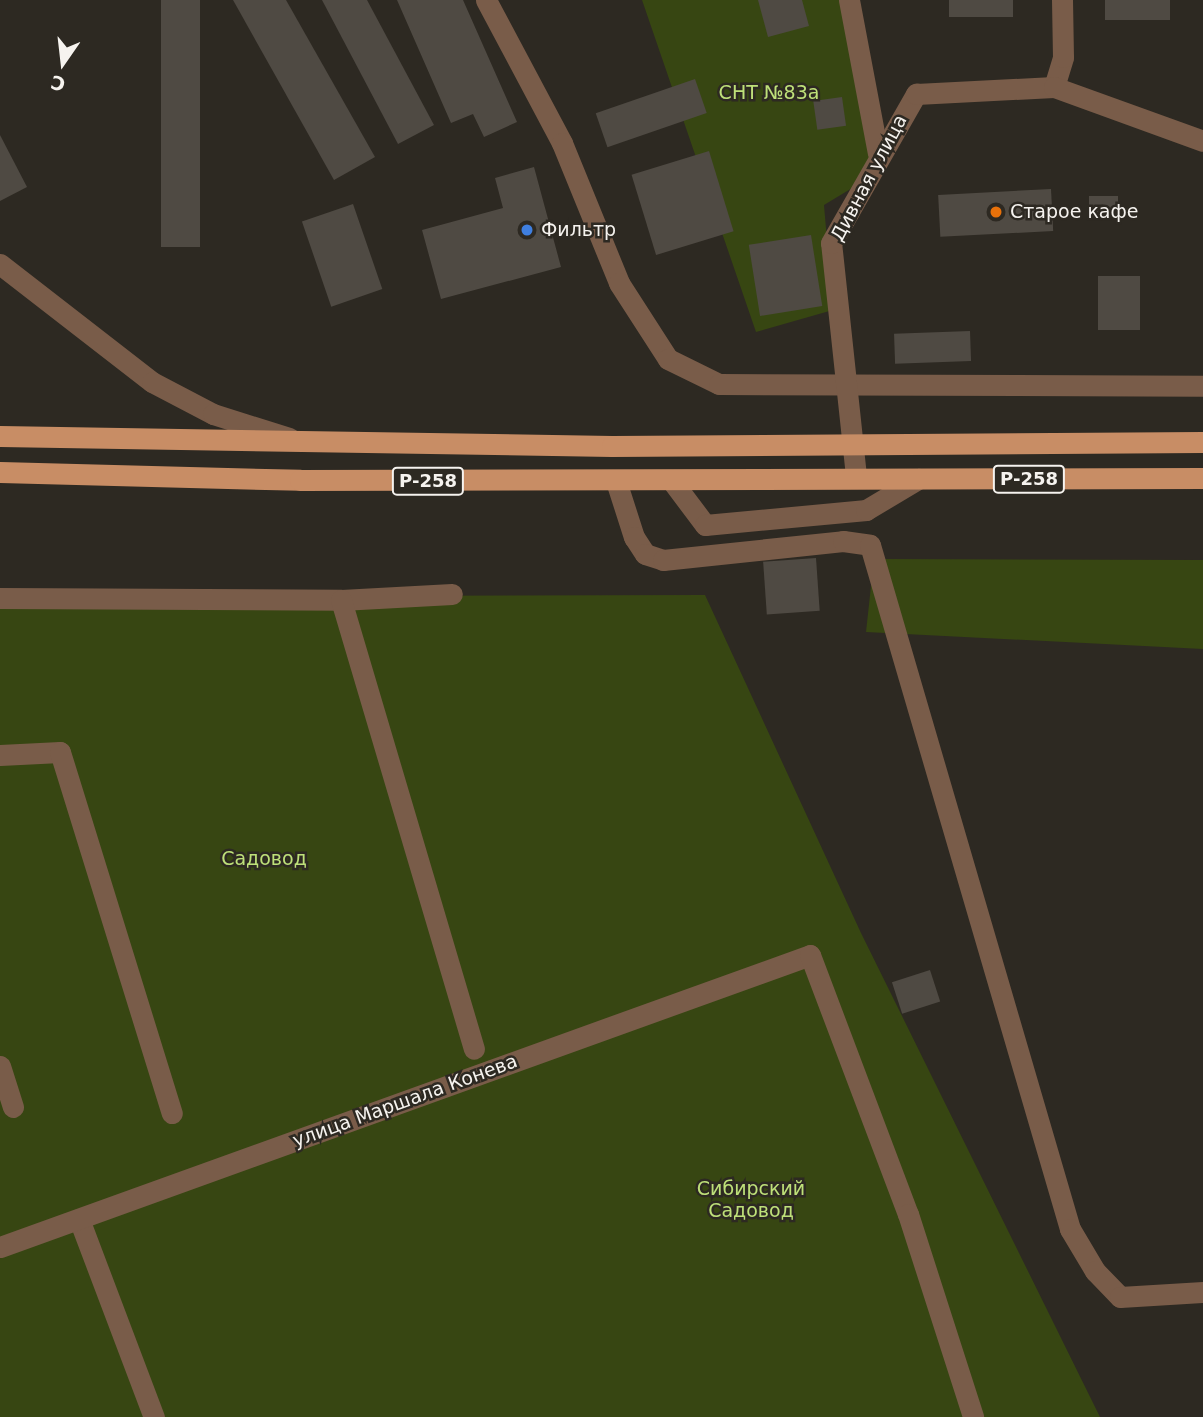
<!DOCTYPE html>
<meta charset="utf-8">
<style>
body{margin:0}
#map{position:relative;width:1203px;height:1417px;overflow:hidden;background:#2d2922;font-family:"DejaVu Sans",sans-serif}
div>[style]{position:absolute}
.green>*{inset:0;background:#374612}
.building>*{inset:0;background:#4f4a43;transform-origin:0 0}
.minor>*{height:21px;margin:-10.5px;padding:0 10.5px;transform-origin:10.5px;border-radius:10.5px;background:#795c49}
.major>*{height:21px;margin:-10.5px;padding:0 10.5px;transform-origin:10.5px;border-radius:10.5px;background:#c88d65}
.dots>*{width:19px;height:19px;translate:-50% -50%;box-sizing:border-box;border:4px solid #2d2922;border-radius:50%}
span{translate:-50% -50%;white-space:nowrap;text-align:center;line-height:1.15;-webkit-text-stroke:5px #2d2922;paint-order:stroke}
.shield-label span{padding:2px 5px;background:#2d2922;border:2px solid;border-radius:5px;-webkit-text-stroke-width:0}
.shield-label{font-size:18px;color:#f6f3ef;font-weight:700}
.park-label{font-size:19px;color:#bee079}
.street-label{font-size:19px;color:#f6f3ef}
.poi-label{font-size:19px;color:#f6f3ef}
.left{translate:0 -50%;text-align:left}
.north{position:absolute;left:28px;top:28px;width:70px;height:70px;-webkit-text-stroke:5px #2d2922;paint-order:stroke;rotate:194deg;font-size:19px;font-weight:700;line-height:28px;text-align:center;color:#f6f3ef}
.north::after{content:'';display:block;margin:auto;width:24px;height:32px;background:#f6f3ef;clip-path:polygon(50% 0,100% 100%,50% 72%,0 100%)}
</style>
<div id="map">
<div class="green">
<div style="clip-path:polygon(642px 0,843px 0,877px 173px,824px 205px,833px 310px,756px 332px)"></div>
<div style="clip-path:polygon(874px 559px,1203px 560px,1203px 649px,866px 632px)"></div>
<div style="clip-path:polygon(705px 595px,861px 933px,1100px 1417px,0 1417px,0 597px)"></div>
</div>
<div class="building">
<div style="left:161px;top:0;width:39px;height:247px"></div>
<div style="clip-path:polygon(233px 0,286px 0,375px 157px,334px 180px)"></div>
<div style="clip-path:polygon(322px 0,367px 0,434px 125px,398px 144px)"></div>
<div style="clip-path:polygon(397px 0,463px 0,517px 122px,484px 137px,473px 114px,451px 123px)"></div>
<div style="clip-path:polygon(758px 0,802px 0,809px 26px,768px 37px)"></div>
<div style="left:949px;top:0;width:64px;height:17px"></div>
<div style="left:1105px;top:0;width:65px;height:20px"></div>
<div style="left:695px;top:79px;width:36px;height:105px;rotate:71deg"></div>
<div style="left:842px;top:97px;width:29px;height:29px;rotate:82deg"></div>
<div style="clip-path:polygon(0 135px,27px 187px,0 201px)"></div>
<div style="left:709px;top:151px;width:84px;height:81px;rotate:73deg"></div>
<div style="clip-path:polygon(534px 167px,561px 267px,441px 299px,422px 230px,503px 208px,495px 178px)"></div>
<div style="left:1051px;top:189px;width:42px;height:113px;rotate:87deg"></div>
<div style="left:1089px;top:196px;width:29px;height:18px"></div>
<div style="left:353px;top:204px;width:90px;height:54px;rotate:71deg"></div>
<div style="left:811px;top:235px;width:72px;height:63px;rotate:81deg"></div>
<div style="left:1098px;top:276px;width:42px;height:54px"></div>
<div style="left:970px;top:331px;width:30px;height:76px;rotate:88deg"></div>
<div style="left:816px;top:558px;width:53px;height:53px;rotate:86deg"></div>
<div style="left:930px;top:970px;width:33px;height:40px;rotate:72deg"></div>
</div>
<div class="minor">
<div style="left:486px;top:0;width:162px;rotate:62deg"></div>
<div style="left:562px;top:143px;width:151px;rotate:67.8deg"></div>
<div style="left:619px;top:283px;width:90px;rotate:57.2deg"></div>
<div style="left:668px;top:359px;width:57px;rotate:26.1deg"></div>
<div style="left:719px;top:384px;width:484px;rotate:0.2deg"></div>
<div style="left:849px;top:0;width:156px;rotate:79.3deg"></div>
<div style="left:1054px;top:87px;width:31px;rotate:-73deg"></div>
<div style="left:1063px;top:57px;width:57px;rotate:-91deg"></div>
<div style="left:0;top:264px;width:192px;rotate:37.8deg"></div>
<div style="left:152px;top:382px;width:69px;rotate:27.7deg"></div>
<div style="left:213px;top:414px;width:80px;rotate:17.5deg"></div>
<div style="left:856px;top:476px;width:234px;rotate:-96.1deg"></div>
<div style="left:831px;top:243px;width:172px;rotate:-60.3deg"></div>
<div style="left:916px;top:94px;width:138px;rotate:-2.9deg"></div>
<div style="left:1054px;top:87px;width:158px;rotate:19.9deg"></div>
<div style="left:616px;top:481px;width:59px;rotate:72.2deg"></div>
<div style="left:634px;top:537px;width:20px;rotate:57deg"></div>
<div style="left:645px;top:554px;width:19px;rotate:18deg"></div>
<div style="left:663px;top:560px;width:181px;rotate:-6deg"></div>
<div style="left:843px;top:541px;width:27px;rotate:8deg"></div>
<div style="left:870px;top:545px;width:713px;rotate:73.7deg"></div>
<div style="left:1070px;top:1229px;width:49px;rotate:59.2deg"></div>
<div style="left:1095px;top:1271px;width:36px;rotate:46deg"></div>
<div style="left:1120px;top:1297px;width:83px;rotate:-3.4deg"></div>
<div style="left:672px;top:481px;width:55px;rotate:53.1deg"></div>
<div style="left:705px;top:525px;width:162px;rotate:-5.3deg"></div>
<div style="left:866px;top:510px;width:61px;rotate:-30.8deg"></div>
<div style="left:0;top:598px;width:341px;rotate:0.3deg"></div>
<div style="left:341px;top:600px;width:111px;rotate:-3.1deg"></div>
<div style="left:341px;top:600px;width:468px;rotate:73.5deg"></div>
<div style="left:0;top:755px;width:60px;rotate:-2.9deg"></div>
<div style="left:60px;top:752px;width:378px;rotate:72.8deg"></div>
<div style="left:0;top:1066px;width:43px;rotate:72.4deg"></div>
<div style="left:79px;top:1219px;width:212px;rotate:69.3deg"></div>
<div style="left:0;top:1247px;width:861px;rotate:-19.82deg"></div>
<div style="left:810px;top:955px;width:277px;rotate:69.3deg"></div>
<div style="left:908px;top:1214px;width:213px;rotate:72.2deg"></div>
</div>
<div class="major">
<div style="left:0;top:436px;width:612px;rotate:0.94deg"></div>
<div style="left:612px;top:446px;width:591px;rotate:-0.39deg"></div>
<div style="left:0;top:472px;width:300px;rotate:1.5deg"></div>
<div style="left:300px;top:480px;width:903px;rotate:-0.13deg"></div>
</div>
<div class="dots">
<div style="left:996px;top:212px;background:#e8710a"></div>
<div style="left:527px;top:230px;background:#3f7fe0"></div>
</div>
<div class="shield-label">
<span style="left:1029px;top:479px">Р-258</span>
<span style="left:428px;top:481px">Р-258</span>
</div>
<div class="park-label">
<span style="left:769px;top:93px">СНТ №83а</span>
<span style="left:264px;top:859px">Садовод</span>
<span style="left:751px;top:1200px">Сибирский<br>Садовод</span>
</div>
<div class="street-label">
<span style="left:869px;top:178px;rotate:-62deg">Дивная улица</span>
<span style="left:405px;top:1101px;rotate:-20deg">улица Маршала Конева</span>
</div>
<div class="poi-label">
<span class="left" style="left:1010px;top:212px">Старое кафе</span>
<span class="left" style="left:541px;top:230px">Фильтр</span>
</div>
<div class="north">С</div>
</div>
